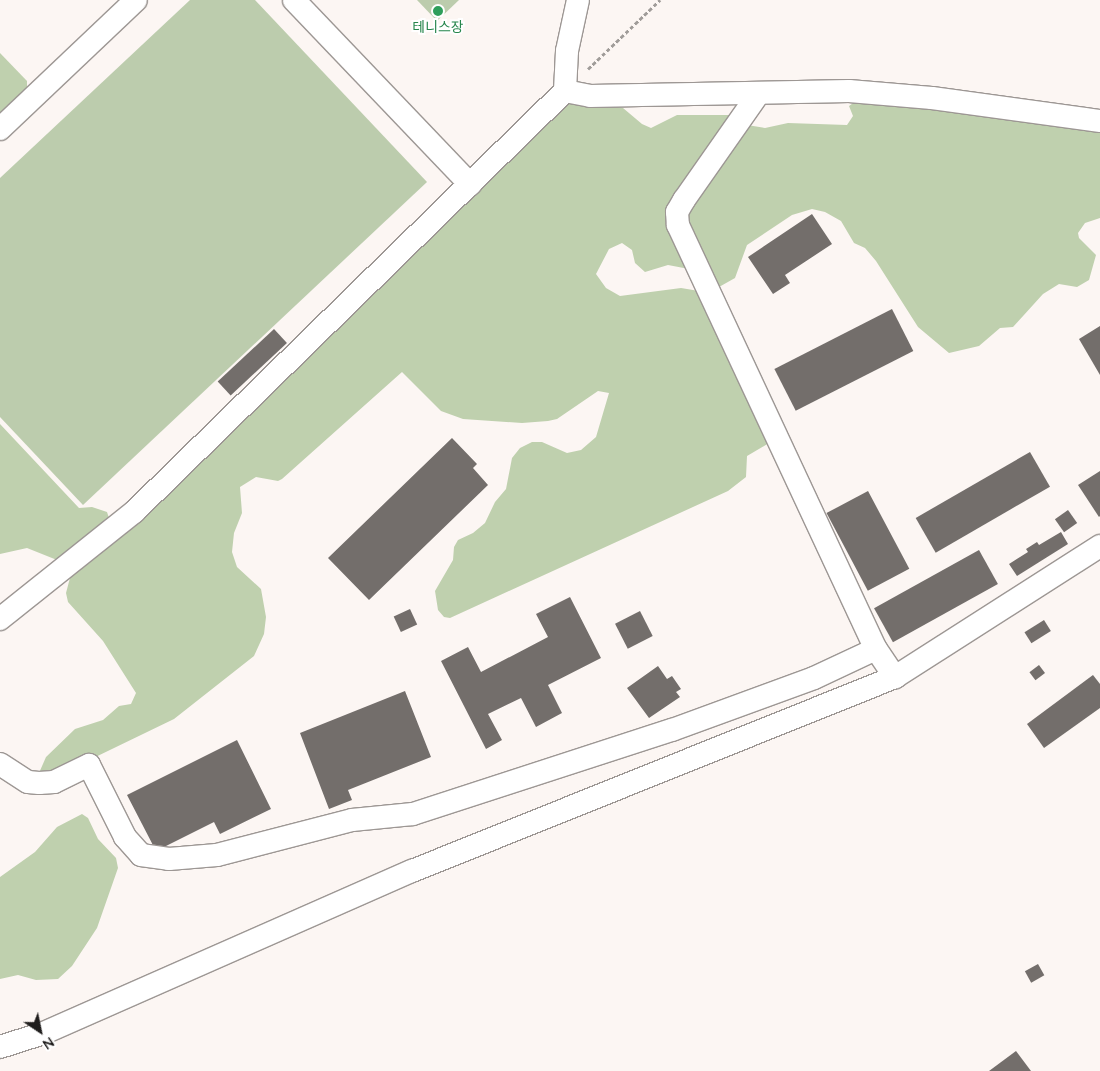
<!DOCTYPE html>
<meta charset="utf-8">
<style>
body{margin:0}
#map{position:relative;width:1100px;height:1071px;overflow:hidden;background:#fcf6f3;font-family:Quicksand,"Noto Sans KR",sans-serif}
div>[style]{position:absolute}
.green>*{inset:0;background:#bcccad}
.forest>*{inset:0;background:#bfd0ae}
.building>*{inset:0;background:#736e6b;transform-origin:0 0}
.path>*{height:3px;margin-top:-1.5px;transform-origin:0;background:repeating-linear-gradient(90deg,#a09c99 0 4px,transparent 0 6.5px)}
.roads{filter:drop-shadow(1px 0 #9d9794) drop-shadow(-1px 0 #9d9794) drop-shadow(0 1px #9d9794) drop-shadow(0 -1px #9d9794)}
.minor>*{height:22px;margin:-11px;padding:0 11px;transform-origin:11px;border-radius:11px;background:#fff}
.dots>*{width:14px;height:14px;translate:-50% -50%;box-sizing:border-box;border:2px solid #fff;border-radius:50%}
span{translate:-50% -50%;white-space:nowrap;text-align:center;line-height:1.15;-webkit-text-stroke:4px #fff;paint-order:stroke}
.leisure-label{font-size:14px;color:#27864d}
.north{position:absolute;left:15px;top:1006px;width:50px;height:50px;-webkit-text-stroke:4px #fff;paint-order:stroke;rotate:146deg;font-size:14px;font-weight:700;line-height:20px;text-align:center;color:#1f1d1c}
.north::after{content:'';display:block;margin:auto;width:18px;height:22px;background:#1f1d1c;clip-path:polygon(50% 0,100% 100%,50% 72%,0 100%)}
</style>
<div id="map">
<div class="green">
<div style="clip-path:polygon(190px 0,255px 0,427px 182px,83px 505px,0 417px,0 178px)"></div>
<div style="clip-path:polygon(417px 0,459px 0,437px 21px)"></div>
</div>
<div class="forest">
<div style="clip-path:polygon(0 53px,27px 81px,27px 87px,25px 93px,0 121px)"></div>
<div style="clip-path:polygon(571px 99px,623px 108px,642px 124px,651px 128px,677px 115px,730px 115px,680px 199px,689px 269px,668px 265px,645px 272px,635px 263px,632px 250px,622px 243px,609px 249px,596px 274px,606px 288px,620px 296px,681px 288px,699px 291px,769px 443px,747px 456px,746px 477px,728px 491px,450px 618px,444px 617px,438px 610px,435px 591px,453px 560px,454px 547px,458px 540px,473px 533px,485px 523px,495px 502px,506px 489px,512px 458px,520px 448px,532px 442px,542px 442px,567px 453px,581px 450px,596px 437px,609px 393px,598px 391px,557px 419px,548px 421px,522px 423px,463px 419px,441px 411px,402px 372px,282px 479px,278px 481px,256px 477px,240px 487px,242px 513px,234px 533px,232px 552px,237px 567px,261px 589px,266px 617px,264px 634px,254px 656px,174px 719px,50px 779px,39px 773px,46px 757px,75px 729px,103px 720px,119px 706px,131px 704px,136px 693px,103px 641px,68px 602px,66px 593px,71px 574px)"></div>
<div style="clip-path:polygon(859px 99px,1100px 129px,1100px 218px,1085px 223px,1078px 233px,1079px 238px,1096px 255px,1089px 280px,1077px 287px,1059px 284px,1043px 294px,1013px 327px,1000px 328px,979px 346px,949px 353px,918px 327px,876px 261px,865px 248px,854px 243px,841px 221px,825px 212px,812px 209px,792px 215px,747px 245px,735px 278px,719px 287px,684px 225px,686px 202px,747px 125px,765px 128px,788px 123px,847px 125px,853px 116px,849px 106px)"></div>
<div style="clip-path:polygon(0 424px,79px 508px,92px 507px,107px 512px,109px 518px,57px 560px,27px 548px,0 554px)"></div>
<div style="clip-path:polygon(82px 814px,88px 818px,98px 839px,116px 858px,118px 868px,97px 928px,72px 966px,58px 979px,36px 980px,18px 975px,0 979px,0 877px,35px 852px,57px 827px)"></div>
</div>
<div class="building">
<div style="clip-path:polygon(812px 214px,832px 244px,785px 275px,790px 283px,773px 294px,748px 257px)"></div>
<div style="left:892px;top:309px;width:47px;height:132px;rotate:63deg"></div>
<div style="clip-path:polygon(1100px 326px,1100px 375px,1079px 339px)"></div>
<div style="left:274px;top:329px;width:19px;height:77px;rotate:47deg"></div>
<div style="clip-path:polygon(452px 438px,477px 464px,473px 468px,488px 485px,369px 600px,328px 558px)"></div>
<div style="left:1030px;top:452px;width:40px;height:132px;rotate:60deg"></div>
<div style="clip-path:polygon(1100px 471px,1100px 516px,1099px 517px,1078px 485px)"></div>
<div style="left:868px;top:491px;width:88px;height:47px;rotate:62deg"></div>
<div style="left:1068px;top:510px;width:16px;height:16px;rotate:55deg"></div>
<div style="clip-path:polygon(1061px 532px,1068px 544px,1017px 576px,1009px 564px,1028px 552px,1026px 549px,1037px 542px,1039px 545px)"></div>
<div style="left:979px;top:550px;width:39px;height:120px;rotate:61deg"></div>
<div style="clip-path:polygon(570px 597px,601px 658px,548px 685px,562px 713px,536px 727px,521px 698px,488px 714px,502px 740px,486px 749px,441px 661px,468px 647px,481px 672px,548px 637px,536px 614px)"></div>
<div style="left:410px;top:609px;width:17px;height:18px;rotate:65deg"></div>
<div style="left:640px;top:611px;width:28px;height:28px;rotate:63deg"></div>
<div style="left:1044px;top:620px;width:13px;height:23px;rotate:58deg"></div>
<div style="left:1039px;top:665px;width:10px;height:12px;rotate:53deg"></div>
<div style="clip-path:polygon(658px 666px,667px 679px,672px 676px,681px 689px,676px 692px,680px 697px,649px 718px,627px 688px)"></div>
<div style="clip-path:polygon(1093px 675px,1100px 684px,1100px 708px,1044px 748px,1027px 724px)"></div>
<div style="clip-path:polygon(405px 691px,431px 757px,348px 790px,352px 800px,329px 809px,300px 733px)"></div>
<div style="clip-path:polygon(237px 740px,271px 809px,220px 834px,214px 822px,156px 851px,127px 795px)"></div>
<div style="left:1038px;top:964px;width:13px;height:15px;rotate:61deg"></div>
<div style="clip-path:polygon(1016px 1051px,1031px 1071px,989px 1071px)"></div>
</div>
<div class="path">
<div style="left:588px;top:69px;width:100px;rotate:-43.8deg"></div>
</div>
<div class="roads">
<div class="minor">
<div style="left:294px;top:0;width:255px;rotate:46.3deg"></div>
<div style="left:578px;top:0;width:52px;rotate:102.2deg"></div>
<div style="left:567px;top:51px;width:40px;rotate:92.9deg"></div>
<div style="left:565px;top:91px;width:25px;rotate:11deg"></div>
<div style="left:590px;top:96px;width:259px;rotate:-1.1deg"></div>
<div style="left:849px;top:91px;width:83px;rotate:4.8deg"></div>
<div style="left:932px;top:98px;width:170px;rotate:7.8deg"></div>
<div style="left:759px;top:93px;width:131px;rotate:125deg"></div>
<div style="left:684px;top:200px;width:14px;rotate:120deg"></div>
<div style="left:677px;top:212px;width:13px;rotate:86deg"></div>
<div style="left:678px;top:225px;width:468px;rotate:65deg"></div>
<div style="left:876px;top:649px;width:34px;rotate:56deg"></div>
<div style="left:0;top:129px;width:187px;rotate:-43.5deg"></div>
<div style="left:0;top:619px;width:171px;rotate:-38.6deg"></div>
<div style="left:134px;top:512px;width:602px;rotate:-44.33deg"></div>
<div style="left:0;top:764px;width:33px;rotate:33deg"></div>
<div style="left:28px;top:782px;width:11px;rotate:5deg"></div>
<div style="left:39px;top:783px;width:15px;rotate:-4deg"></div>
<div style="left:54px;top:782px;width:39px;rotate:-26deg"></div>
<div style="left:89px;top:765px;width:80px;rotate:63.4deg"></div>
<div style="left:125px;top:837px;width:24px;rotate:48deg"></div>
<div style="left:141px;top:855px;width:28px;rotate:8deg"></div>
<div style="left:169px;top:859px;width:48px;rotate:-4.8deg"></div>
<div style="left:217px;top:855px;width:139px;rotate:-14.5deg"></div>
<div style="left:352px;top:820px;width:61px;rotate:-5.6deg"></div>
<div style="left:413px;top:814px;width:272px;rotate:-18deg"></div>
<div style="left:672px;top:730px;width:151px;rotate:-20.1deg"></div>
<div style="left:814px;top:678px;width:68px;rotate:-25.1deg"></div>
<div style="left:0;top:1047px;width:46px;rotate:-17.7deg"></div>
<div style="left:44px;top:1033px;width:402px;rotate:-23.8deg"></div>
<div style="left:412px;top:871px;width:521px;rotate:-21.88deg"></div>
<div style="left:895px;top:677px;width:243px;rotate:-32.6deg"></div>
</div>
</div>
<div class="dots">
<div style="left:438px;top:11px;background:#2e9e5b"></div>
</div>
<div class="leisure-label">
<span style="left:438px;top:27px">테니스장</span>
</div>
<div class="north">N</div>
</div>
